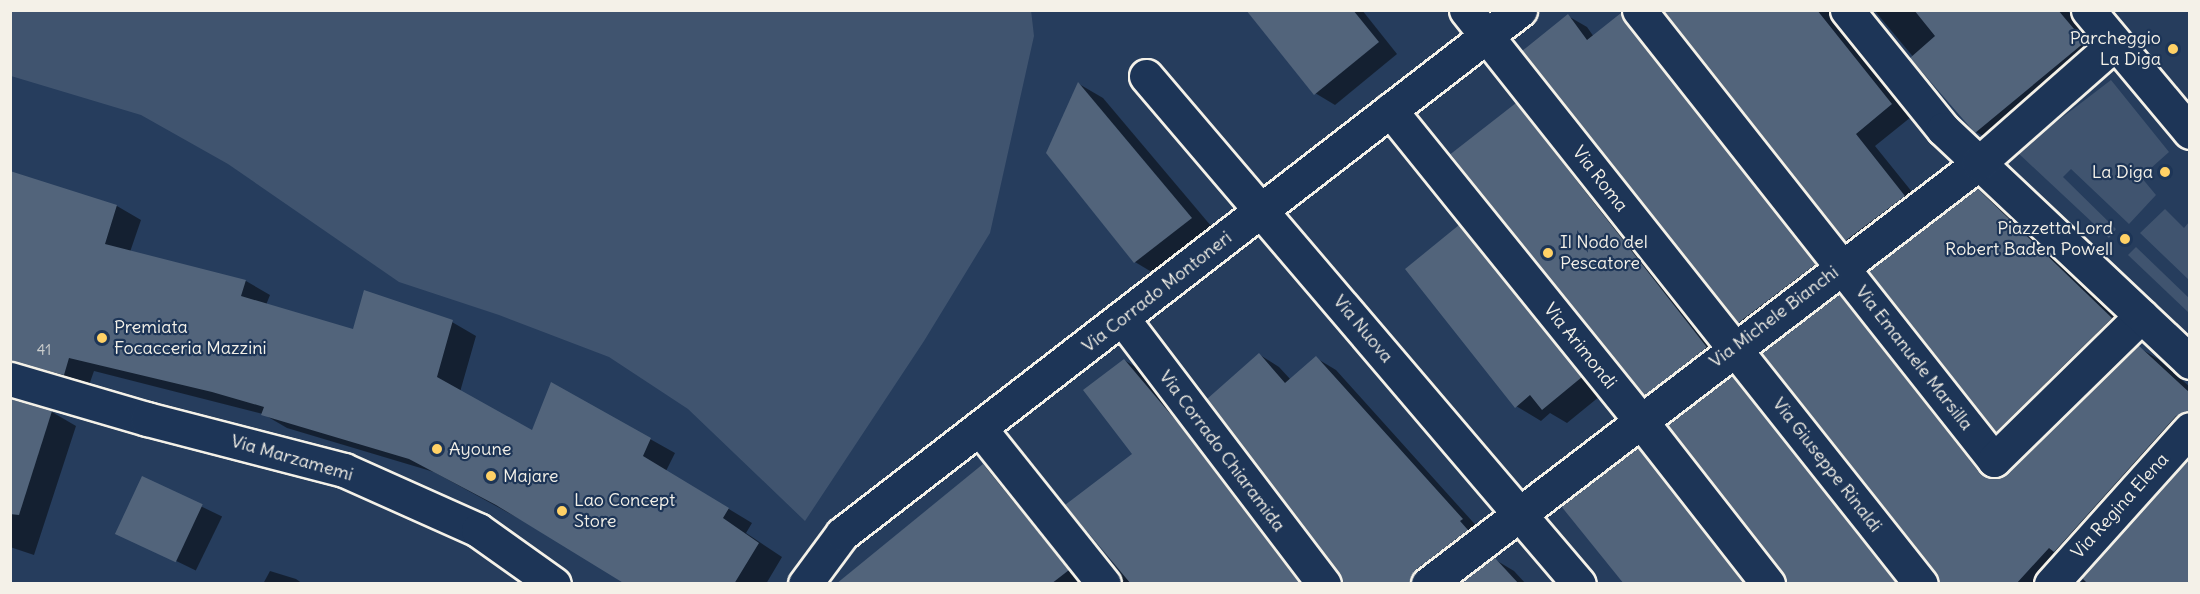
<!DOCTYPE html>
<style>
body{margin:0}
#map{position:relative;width:2200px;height:594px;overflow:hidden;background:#263d5d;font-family:Delius,sans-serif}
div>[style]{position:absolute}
.green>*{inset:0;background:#40546f}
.shadow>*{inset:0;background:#0007;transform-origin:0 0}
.building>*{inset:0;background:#52647b;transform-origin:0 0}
.roads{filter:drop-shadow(2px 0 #f4f1e8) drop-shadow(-2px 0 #f4f1e8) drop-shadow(0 2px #f4f1e8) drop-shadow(0 -2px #f4f1e8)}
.pedestrian>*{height:33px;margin:-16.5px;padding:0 16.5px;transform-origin:16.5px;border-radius:16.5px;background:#1d3557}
.minor>*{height:33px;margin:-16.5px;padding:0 16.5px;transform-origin:16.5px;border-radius:16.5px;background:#1d3557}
.dots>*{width:16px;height:16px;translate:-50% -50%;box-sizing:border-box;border:3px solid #1d3557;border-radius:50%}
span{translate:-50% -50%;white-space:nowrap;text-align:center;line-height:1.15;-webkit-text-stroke:4.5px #1d3557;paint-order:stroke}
.number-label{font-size:15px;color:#cccecd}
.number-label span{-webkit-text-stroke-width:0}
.poi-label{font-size:18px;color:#f4f1e8}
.right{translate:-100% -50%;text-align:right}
.left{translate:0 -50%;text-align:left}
.street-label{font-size:18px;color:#f4f1e8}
.frame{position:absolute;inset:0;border:12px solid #f4f1e8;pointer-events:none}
</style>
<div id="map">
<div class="green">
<div style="clip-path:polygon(1031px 10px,1034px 36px,990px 233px,924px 341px,805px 521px,688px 409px,609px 357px,499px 315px,399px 282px,228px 164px,141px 115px,11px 76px,11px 11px)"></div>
<div style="clip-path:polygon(2111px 80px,2169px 152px,2141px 177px,2156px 195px,2129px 224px,2071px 169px,2063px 177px,2116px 229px,2109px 238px,2017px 152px)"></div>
<div style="clip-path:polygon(2165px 209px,2184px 228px,2189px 222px,2189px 280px,2140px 233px)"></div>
<div style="clip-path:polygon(2136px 247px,2189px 298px,2189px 313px,2128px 255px)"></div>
</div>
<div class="shadow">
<div style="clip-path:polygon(1248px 10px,1362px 10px,1397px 54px,1335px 105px,1315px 93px)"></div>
<div style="clip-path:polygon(1662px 10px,1853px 10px,1916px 113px,1875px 146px,1925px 208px,1867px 252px,1846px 240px)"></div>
<div style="clip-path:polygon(1874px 10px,2067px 10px,2105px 55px,1997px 144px,1976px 132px)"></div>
<div style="clip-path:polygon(1621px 15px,1640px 26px,1834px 276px,1759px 333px,1739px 322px,1524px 51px,1568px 16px,1587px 27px,1594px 37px)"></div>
<div style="clip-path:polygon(1079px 84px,1103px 98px,1217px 233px,1160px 277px,1135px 262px,1047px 153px)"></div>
<div style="clip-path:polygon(1516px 105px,1535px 116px,1726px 357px,1664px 405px,1645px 394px)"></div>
<div style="clip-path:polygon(10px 172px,117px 206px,141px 220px,130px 252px,246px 281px,270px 295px,266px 305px,354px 331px,452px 322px,476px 336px,460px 392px,533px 432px,552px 384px,675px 453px,666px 471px,752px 523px,746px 533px,782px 557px,766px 584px,626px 584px,580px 552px,434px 472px,287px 428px,263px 414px,94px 371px,88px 388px,16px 387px,19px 401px,52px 412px,76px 426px,34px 555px,10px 547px)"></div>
<div style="clip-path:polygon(1978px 190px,1997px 201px,2130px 329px,2016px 442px,1997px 431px)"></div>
<div style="clip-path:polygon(1459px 227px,1484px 241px,1605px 392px,1567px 423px,1550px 413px,1541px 421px,1516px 406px)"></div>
<div style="clip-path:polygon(1839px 295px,1859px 307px,1996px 477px,2008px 475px,2138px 347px,2158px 359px,2190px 387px,2190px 435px,2060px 584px,1941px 584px)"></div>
<div style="clip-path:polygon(1260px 355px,1279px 367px,1291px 380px,1316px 358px,1336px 370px,1481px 531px,1436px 584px,1344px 584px)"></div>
<div style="clip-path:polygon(1124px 360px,1144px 372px,1310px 584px,1123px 584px,1120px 572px,1067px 505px,1135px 454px)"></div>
<div style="clip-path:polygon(1732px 377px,1752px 389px,1906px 584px,1788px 584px)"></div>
<div style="clip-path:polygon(1638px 449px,1658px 461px,1754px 584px,1626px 584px)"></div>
<div style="clip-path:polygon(2190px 460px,2190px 584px,2079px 584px)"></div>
<div style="clip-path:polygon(983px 466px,1003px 478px,1089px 584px,852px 584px)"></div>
<div style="left:143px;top:478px;width:88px;height:60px;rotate:26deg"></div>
<div style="clip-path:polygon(1494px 559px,1514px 571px,1526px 584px,1462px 584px)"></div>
<div style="clip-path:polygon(270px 571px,296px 579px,303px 584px,263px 584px)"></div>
</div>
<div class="building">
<div style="clip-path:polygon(1246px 10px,1353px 10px,1379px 42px,1314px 95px)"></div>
<div style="clip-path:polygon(1663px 10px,1817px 10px,1892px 104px,1856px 134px,1905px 196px,1845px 241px)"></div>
<div style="clip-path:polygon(1914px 10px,2058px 10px,2085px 42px,1975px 133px,1910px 58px,1935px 36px)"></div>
<div style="clip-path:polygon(1621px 13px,1816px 264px,1738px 323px,1522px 51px,1568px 14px,1587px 40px)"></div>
<div style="clip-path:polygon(1078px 82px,1192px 218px,1134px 263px,1046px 153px)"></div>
<div style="left:1516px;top:103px;width:310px;height:83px;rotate:52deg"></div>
<div style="clip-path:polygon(10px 171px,117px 205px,105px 244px,246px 280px,241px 296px,353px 329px,364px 290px,453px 320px,437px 377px,532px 430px,551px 382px,651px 438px,643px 456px,729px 508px,723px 518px,759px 543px,734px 584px,625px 584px,496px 505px,409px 459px,261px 415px,264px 407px,212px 392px,69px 358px,64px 375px,10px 361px)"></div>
<div style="clip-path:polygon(1977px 188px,2112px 318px,1996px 432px,1869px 271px)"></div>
<div style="clip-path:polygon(1459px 225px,1582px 377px,1542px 410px,1530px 395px,1515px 408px,1405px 269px)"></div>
<div style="clip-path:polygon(1839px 294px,1979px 472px,1988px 478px,2007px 473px,2138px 345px,2190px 393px,2190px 411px,2176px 416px,2054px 552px,2049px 548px,2016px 584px,1939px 584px,1936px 572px,1762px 353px)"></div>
<div style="clip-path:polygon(1259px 353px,1285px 383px,1316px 356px,1463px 519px,1460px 521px,1468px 530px,1417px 569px,1410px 584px,1342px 584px,1339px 573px,1207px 399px)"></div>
<div style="clip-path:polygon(1124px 359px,1178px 423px,1300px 584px,1131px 584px,1065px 505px,1132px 454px,1083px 390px)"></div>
<div style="clip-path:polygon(1732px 375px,1897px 584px,1786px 584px,1783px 572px,1667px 425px)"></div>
<div style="clip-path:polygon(10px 399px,52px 411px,19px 515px,10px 514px)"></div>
<div style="clip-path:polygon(1638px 447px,1744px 584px,1624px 584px,1561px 506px)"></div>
<div style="clip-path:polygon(2190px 458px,2190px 584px,2088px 584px,2082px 578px)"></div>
<div style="clip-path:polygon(983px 464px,1069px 570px,1051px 584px,836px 584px)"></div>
<div style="left:142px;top:476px;width:67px;height:64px;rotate:25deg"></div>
<div style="clip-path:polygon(1494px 557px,1519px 584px,1460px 584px)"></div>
</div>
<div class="roads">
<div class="pedestrian">
<div style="left:1640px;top:420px;width:208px;rotate:52deg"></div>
</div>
<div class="minor">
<div style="left:1466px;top:10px;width:732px;rotate:51.6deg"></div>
<div style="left:1639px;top:10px;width:573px;rotate:51.73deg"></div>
<div style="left:1994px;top:460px;width:206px;rotate:-44.4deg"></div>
<div style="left:1847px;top:10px;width:153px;rotate:51.1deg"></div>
<div style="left:1943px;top:129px;width:340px;rotate:43.3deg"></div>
<div style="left:2088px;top:10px;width:159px;rotate:50.1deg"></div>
<div style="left:1146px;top:76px;width:667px;rotate:49.56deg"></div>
<div style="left:1390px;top:110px;width:398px;rotate:51.1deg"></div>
<div style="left:1122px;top:318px;width:334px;rotate:52.8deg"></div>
<div style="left:10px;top:379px;width:143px;rotate:16.3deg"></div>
<div style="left:147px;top:419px;width:203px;rotate:14.5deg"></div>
<div style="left:344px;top:470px;width:147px;rotate:24.1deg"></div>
<div style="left:478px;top:530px;width:93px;rotate:35.4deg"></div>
<div style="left:981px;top:430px;width:197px;rotate:51.4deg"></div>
<div style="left:805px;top:584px;width:62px;rotate:-53.5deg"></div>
<div style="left:842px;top:534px;width:857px;rotate:-37.7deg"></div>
<div style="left:1428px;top:584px;width:693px;rotate:-37.38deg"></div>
<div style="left:1979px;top:163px;width:180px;rotate:-41.4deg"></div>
<div style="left:2051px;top:584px;width:208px;rotate:-48.1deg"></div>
</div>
</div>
<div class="dots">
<div style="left:2173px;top:49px;background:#ffd166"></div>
<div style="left:2165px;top:172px;background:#ffd166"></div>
<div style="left:2125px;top:239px;background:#ffd166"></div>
<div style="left:1548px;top:253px;background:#ffd166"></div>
<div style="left:102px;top:338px;background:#ffd166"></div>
<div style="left:437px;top:449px;background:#ffd166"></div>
<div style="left:491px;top:476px;background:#ffd166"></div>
<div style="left:562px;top:511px;background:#ffd166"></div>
</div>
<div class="number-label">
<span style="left:44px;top:350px">41</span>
</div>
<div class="poi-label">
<span class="right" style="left:2161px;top:49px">Parcheggio<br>La Diga</span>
<span class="right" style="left:2153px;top:172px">La Diga</span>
<span class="right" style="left:2113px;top:239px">Piazzetta Lord<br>Robert Baden Powell</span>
<span class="left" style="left:1560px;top:253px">Il Nodo del<br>Pescatore</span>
<span class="left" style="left:114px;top:338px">Premiata<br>Focacceria Mazzini</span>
<span class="left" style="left:449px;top:449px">Ayoune</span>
<span class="left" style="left:503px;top:476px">Majare</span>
<span class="left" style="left:574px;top:511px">Lao Concept<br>Store</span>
</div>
<div class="street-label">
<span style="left:1600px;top:179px;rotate:52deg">Via Roma</span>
<span style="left:1157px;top:292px;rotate:-38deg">Via Corrado Montoneri</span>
<span style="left:1774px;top:317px;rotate:-37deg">Via Michele Bianchi</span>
<span style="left:1363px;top:329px;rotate:50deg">Via Nuova</span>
<span style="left:1580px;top:346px;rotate:51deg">Via Arimondi</span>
<span style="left:1914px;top:358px;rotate:52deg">Via Emanuele Marsilla</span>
<span style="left:1222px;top:451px;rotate:53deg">Via Corrado Chiaramida</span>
<span style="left:292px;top:458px;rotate:16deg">Via Marzamemi</span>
<span style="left:1827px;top:465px;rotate:52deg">Via Giuseppe Rinaldi</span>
<span style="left:2120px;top:506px;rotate:-48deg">Via Regina Elena</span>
</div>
<div class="frame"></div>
</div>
